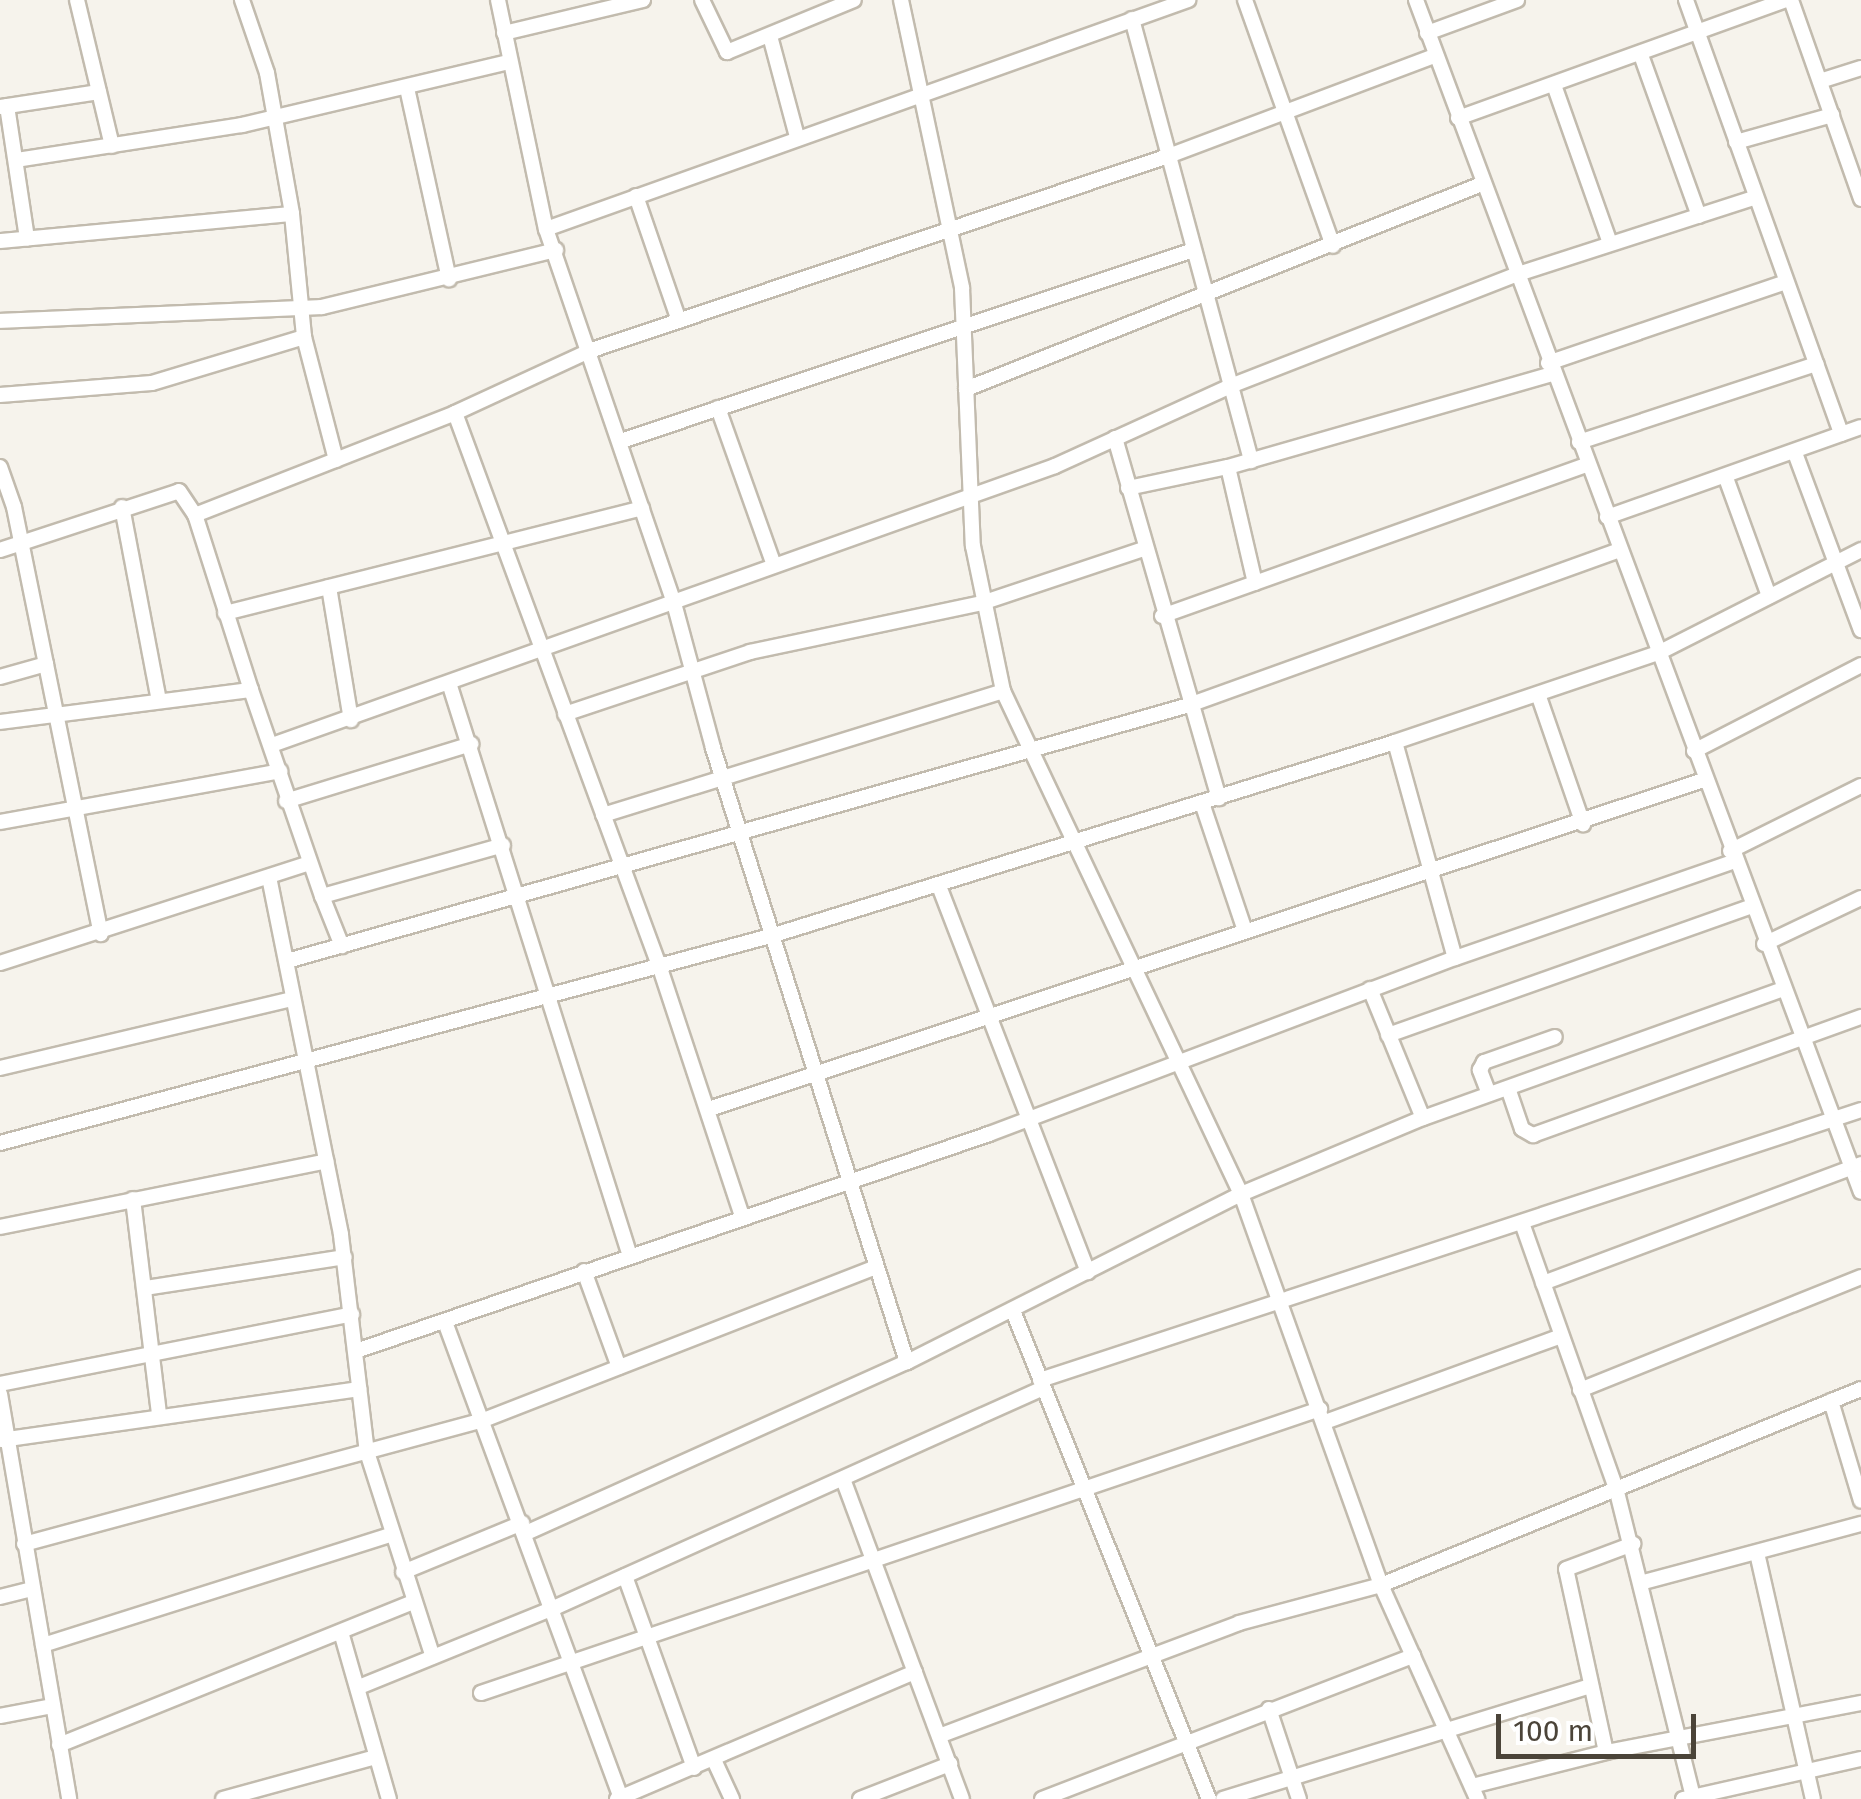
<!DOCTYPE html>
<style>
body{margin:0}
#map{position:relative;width:1861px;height:1799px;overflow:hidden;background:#f6f3ec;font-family:"Fira Sans",sans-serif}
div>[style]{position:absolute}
.roads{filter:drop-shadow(2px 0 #c2bbae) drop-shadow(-2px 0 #c2bbae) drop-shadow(0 2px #c2bbae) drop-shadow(0 -2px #c2bbae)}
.street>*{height:14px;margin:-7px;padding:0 7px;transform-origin:7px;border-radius:7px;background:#fff}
span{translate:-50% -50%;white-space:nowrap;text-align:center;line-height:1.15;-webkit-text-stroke:8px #fff;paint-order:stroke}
.scale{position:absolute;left:1496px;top:1714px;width:200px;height:45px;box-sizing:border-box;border:5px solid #4b4439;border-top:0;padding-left:12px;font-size:30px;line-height:35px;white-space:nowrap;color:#4b4439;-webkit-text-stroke:8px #fff;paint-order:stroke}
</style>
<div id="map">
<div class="roads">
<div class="street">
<div style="left:77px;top:0;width:150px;rotate:76.5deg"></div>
<div style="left:242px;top:0;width:77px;rotate:71.1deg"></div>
<div style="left:267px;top:73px;width:143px;rotate:79.9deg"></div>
<div style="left:292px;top:214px;width:124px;rotate:84.4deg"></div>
<div style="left:304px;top:337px;width:127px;rotate:75.4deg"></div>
<div style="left:498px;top:0;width:234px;rotate:78.2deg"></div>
<div style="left:546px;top:229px;width:395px;rotate:71.1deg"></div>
<div style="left:674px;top:603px;width:150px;rotate:74.9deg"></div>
<div style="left:713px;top:748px;width:644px;rotate:72.47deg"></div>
<div style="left:702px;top:0;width:58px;rotate:64.3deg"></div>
<div style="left:727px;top:52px;width:137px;rotate:-22.3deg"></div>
<div style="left:901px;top:0;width:294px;rotate:78deg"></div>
<div style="left:962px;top:288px;width:258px;rotate:87.6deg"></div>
<div style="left:973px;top:546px;width:148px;rotate:78.3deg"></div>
<div style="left:1003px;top:691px;width:556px;rotate:64.68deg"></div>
<div style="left:1241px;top:1194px;width:415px;rotate:70.3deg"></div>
<div style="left:1381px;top:1585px;width:235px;rotate:65.8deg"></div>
<div style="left:1245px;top:0;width:261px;rotate:70.3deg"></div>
<div style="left:1416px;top:0;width:1272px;rotate:69.53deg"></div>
<div style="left:1686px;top:0;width:461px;rotate:70.3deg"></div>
<div style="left:1791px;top:0;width:211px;rotate:70.6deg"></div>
<div style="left:1132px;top:19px;width:458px;rotate:74.9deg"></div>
<div style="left:504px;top:33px;width:143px;rotate:-13.4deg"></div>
<div style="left:1427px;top:33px;width:96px;rotate:-20.1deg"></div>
<div style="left:770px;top:36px;width:105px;rotate:75deg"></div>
<div style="left:1641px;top:55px;width:171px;rotate:70.2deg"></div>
<div style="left:1820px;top:81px;width:43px;rotate:-17.6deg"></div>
<div style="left:1554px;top:85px;width:168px;rotate:70.5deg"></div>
<div style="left:407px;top:88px;width:196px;rotate:77.6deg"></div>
<div style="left:7px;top:106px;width:134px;rotate:81.4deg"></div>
<div style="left:1px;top:107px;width:99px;rotate:-8.7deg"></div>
<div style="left:1458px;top:118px;width:348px;rotate:-19.8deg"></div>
<div style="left:1736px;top:142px;width:100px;rotate:-15.7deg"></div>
<div style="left:16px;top:160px;width:229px;rotate:-8.8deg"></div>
<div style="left:242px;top:125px;width:274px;rotate:-13.3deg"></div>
<div style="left:636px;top:196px;width:132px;rotate:71deg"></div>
<div style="left:546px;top:229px;width:682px;rotate:-19.63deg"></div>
<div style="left:0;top:241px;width:293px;rotate:-5.3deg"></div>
<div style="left:0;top:321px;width:322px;rotate:-2.5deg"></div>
<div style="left:322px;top:307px;width:241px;rotate:-13.7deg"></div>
<div style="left:1548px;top:363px;width:251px;rotate:-18.8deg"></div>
<div style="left:966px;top:389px;width:555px;rotate:-21.67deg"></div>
<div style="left:0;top:395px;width:152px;rotate:-4.5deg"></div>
<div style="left:152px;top:383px;width:159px;rotate:-16.8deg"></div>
<div style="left:718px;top:408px;width:167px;rotate:70.4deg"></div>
<div style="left:455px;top:413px;width:592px;rotate:69.73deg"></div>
<div style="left:660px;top:968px;width:261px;rotate:71.7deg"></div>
<div style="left:1115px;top:438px;width:375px;rotate:73.9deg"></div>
<div style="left:621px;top:441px;width:603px;rotate:-18.46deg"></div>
<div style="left:1579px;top:442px;width:250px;rotate:-18.2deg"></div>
<div style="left:1795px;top:453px;width:189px;rotate:69.6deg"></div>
<div style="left:0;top:467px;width:42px;rotate:70.7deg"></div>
<div style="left:14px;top:507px;width:436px;rotate:78.5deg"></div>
<div style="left:1228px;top:467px;width:119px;rotate:76.9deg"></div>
<div style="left:1726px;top:478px;width:126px;rotate:70deg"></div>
<div style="left:1128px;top:488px;width:102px;rotate:-11.9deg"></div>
<div style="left:1228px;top:467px;width:338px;rotate:-16deg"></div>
<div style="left:122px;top:507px;width:197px;rotate:79.2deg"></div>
<div style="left:1607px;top:517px;width:269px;rotate:-19.5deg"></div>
<div style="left:0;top:550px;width:188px;rotate:-18.2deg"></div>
<div style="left:179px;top:491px;width:29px;rotate:56deg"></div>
<div style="left:195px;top:515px;width:279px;rotate:-21.4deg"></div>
<div style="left:455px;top:413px;width:148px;rotate:-24.8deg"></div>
<div style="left:589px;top:351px;width:614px;rotate:-18.61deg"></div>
<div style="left:1171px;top:155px;width:282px;rotate:-20.6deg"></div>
<div style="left:329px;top:587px;width:135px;rotate:80.6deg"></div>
<div style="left:225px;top:613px;width:430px;rotate:-14.1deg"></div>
<div style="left:1162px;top:616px;width:452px;rotate:-19.6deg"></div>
<div style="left:0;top:677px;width:48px;rotate:-15.8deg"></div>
<div style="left:450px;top:686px;width:595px;rotate:72.48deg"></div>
<div style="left:251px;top:690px;width:218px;rotate:71deg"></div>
<div style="left:322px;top:896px;width:188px;rotate:-15.7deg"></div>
<div style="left:1538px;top:694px;width:138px;rotate:70.9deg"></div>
<div style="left:565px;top:714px;width:195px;rotate:-18.5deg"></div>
<div style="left:750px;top:652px;width:237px;rotate:-11.9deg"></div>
<div style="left:982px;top:603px;width:170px;rotate:-18.5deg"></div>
<div style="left:0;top:722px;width:253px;rotate:-7.3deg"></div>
<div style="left:251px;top:690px;width:184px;rotate:-107.7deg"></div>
<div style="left:1395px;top:742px;width:224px;rotate:74.5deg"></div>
<div style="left:272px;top:745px;width:831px;rotate:-19.61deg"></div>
<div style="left:1055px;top:466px;width:190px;rotate:-24.5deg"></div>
<div style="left:1228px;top:387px;width:308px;rotate:-21.3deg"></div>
<div style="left:1515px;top:275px;width:253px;rotate:-17.9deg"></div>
<div style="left:1694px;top:751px;width:188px;rotate:-27.2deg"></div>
<div style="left:286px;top:801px;width:194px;rotate:-17.1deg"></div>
<div style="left:1202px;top:803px;width:135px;rotate:71.4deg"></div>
<div style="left:603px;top:815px;width:419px;rotate:-17.2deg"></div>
<div style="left:0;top:822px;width:285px;rotate:-10.3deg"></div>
<div style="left:1730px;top:851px;width:146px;rotate:-26.4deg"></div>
<div style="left:269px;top:877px;width:365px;rotate:78.6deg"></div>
<div style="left:341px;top:1235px;width:219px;rotate:83.2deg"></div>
<div style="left:367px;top:1452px;width:215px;rotate:72.2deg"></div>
<div style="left:939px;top:886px;width:414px;rotate:68.9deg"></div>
<div style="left:322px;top:896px;width:54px;rotate:68.2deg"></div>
<div style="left:1764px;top:944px;width:107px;rotate:-25.4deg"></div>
<div style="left:287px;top:961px;width:938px;rotate:-15.84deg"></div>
<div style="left:1189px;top:705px;width:457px;rotate:-19.8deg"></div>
<div style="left:0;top:963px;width:325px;rotate:-17.9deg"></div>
<div style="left:1370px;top:989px;width:139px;rotate:67.7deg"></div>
<div style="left:1388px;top:1035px;width:384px;rotate:-19.5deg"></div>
<div style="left:0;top:1068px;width:300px;rotate:-13.3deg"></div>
<div style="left:1508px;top:1088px;width:43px;rotate:71.1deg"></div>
<div style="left:1522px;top:1129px;width:13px;rotate:29deg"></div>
<div style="left:1533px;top:1135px;width:349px;rotate:-19.8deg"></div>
<div style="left:1489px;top:1094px;width:26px;rotate:-111deg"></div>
<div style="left:1480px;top:1070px;width:9px;rotate:-63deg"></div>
<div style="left:1484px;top:1062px;width:75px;rotate:-19.4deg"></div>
<div style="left:709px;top:1109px;width:1048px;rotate:-18.3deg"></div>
<div style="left:0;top:1143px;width:801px;rotate:-15.04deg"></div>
<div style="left:774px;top:935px;width:650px;rotate:-17.26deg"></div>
<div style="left:1395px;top:742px;width:278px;rotate:-18.7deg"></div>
<div style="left:1658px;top:653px;width:228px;rotate:-26.9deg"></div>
<div style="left:133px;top:1199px;width:217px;rotate:83.1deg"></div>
<div style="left:1522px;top:1223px;width:285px;rotate:70.5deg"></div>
<div style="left:1617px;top:1492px;width:314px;rotate:76deg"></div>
<div style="left:0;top:1227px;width:333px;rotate:-11.4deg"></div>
<div style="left:584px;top:1271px;width:102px;rotate:70deg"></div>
<div style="left:1543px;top:1283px;width:340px;rotate:-20.5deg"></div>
<div style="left:145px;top:1288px;width:202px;rotate:-8.8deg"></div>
<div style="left:1013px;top:1311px;width:526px;rotate:68.12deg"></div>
<div style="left:445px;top:1322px;width:507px;rotate:69.71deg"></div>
<div style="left:356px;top:1351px;width:669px;rotate:-18.92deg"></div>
<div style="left:989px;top:1134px;width:498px;rotate:-20.7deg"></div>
<div style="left:1455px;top:958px;width:294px;rotate:-19.1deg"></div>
<div style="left:1040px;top:1380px;width:864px;rotate:-18.2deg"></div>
<div style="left:0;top:1384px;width:359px;rotate:-11.2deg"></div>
<div style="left:1580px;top:1390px;width:303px;rotate:-21.9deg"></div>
<div style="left:0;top:1394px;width:411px;rotate:80.3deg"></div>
<div style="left:1831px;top:1401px;width:104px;rotate:73.3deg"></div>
<div style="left:1325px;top:1422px;width:249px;rotate:-20deg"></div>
<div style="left:1px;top:1440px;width:362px;rotate:-8.1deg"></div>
<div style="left:843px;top:1479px;width:341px;rotate:69.6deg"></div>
<div style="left:526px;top:1533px;width:418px;rotate:-24.2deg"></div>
<div style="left:907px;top:1362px;width:374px;rotate:-26.7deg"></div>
<div style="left:1241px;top:1194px;width:197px;rotate:-22.7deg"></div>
<div style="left:1423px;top:1118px;width:379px;rotate:-19.7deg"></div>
<div style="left:24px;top:1544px;width:473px;rotate:-15.1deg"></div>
<div style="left:481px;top:1421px;width:424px;rotate:-21.3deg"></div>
<div style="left:1757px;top:1553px;width:252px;rotate:77.2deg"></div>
<div style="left:403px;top:1572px;width:129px;rotate:-22.4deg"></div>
<div style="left:625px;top:1576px;width:204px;rotate:70.2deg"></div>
<div style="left:1644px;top:1582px;width:225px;rotate:-15deg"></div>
<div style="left:0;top:1597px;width:34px;rotate:-14deg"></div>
<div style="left:341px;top:1632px;width:174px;rotate:74deg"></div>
<div style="left:43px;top:1645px;width:364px;rotate:-17.6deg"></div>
<div style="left:359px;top:1687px;width:213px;rotate:-22.1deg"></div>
<div style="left:556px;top:1607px;width:534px;rotate:-24.21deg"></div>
<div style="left:481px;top:1693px;width:886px;rotate:-18.7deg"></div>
<div style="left:1269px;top:1709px;width:95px;rotate:71.6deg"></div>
<div style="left:0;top:1716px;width:54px;rotate:-10.7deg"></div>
<div style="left:939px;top:1736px;width:321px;rotate:-20.6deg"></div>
<div style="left:1239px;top:1623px;width:147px;rotate:-15deg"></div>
<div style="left:1381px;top:1585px;width:518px;rotate:-22.21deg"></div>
<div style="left:59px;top:1745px;width:382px;rotate:-22deg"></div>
<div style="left:1606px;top:1752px;width:187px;rotate:-102.3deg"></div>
<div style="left:1566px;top:1569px;width:72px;rotate:-20.5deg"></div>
<div style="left:714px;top:1760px;width:43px;rotate:65.2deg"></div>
<div style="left:1472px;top:1786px;width:138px;rotate:-14.2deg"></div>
<div style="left:1606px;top:1752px;width:260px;rotate:-10.9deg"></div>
<div style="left:223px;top:1799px;width:158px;rotate:-15.4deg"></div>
<div style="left:617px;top:1799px;width:324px;rotate:-23.1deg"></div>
<div style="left:860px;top:1799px;width:97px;rotate:-21.3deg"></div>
<div style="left:1042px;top:1799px;width:398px;rotate:-21.1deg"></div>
<div style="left:1223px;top:1799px;width:385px;rotate:-17.1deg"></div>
<div style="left:1683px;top:1799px;width:182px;rotate:-12.7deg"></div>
</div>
</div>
<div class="scale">100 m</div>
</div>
